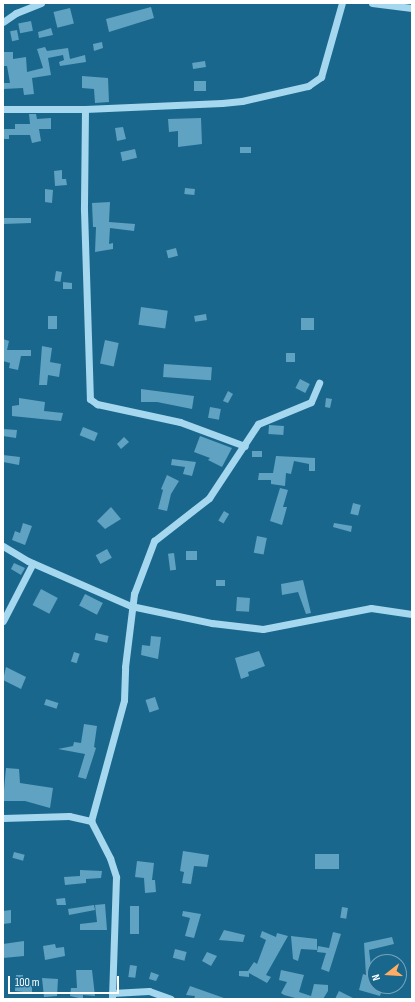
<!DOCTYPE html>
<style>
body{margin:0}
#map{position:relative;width:415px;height:1002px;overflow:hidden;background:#1a678d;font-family:"Sofia Sans Condensed",sans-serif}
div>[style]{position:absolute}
.building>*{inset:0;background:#60a2c1;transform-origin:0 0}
.minor>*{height:7px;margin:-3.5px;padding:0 3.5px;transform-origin:3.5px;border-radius:3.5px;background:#a5d7ee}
span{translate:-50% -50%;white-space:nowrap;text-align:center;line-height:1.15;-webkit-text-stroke:4px #1a678d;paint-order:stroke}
.frame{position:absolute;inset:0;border:4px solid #fff;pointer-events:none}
.north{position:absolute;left:367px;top:954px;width:40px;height:40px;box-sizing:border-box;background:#1a678d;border:1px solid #76a4bb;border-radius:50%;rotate:253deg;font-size:11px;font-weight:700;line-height:16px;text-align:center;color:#fff}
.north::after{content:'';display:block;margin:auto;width:14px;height:18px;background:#ffad62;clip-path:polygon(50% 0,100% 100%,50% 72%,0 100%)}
.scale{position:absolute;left:8px;top:976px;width:111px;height:18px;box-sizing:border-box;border:2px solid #fff;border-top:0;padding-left:5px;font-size:12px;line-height:14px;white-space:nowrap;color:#fff;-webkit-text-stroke:3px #1a678d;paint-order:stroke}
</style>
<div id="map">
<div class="building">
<div style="clip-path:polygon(151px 7px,154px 18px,109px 32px,106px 19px)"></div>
<div style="left:70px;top:8px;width:16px;height:17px;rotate:76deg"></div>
<div style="left:31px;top:21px;width:10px;height:13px;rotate:79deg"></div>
<div style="clip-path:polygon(51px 28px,53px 35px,39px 38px,38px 32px)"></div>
<div style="left:17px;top:30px;width:10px;height:7px;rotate:79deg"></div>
<div style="clip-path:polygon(102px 42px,103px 48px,94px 51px,93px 44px)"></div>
<div style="clip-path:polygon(45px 47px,47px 51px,68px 48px,70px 59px,85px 55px,86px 62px,60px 66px,59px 62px,64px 60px,63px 55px,48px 58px,51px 75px,32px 78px,34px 94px,24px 95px,23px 88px,3px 89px,3px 83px,10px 83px,7px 66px,3px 66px,4px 52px,13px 52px,13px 59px,26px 57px,27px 72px,43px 68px,37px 49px)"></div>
<div style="left:205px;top:61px;width:6px;height:13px;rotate:81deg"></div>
<div style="clip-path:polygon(82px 76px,108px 78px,109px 102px,95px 103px,94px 89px,82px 88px)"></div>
<div style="left:194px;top:81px;width:12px;height:10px"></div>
<div style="clip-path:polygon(29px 114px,36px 114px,37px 119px,51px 118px,51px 129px,39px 129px,41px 141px,32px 143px,30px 135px,9px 135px,9px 139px,3px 139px,3px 129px,15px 129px,15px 124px,30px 124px)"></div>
<div style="clip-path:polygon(201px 118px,202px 144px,178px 147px,178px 131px,169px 132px,168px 119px)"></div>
<div style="clip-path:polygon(123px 127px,126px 139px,117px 141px,115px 128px)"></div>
<div style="left:240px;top:147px;width:11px;height:6px"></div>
<div style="left:135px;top:149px;width:9px;height:15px;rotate:77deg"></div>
<div style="clip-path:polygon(62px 170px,62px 179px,66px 179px,67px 185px,55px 186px,54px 171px)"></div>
<div style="left:185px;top:188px;width:10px;height:6px;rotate:6deg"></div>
<div style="clip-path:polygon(45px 189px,53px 190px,52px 203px,45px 202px)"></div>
<div style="clip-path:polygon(110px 202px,109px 222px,135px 224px,134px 231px,110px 228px,109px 244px,113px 243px,113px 249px,95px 252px,96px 227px,93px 227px,92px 203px)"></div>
<div style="clip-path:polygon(3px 218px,31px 218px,31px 223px,3px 224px)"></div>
<div style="left:176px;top:248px;width:8px;height:10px;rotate:76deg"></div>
<div style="left:56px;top:271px;width:6px;height:10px;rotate:9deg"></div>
<div style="clip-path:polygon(63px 282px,72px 283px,72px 289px,63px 289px)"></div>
<div style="left:141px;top:307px;width:27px;height:18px;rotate:8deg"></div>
<div style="left:206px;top:314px;width:6px;height:12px;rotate:81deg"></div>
<div style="left:48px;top:316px;width:9px;height:13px"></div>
<div style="left:301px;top:318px;width:13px;height:12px"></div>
<div style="clip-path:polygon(3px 339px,9px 341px,7px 350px,31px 350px,31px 356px,21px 356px,18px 370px,9px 368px,10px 363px,3px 361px)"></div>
<div style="left:105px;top:340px;width:14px;height:24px;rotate:12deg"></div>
<div style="clip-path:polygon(42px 346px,52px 348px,50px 362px,61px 364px,59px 377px,48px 375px,47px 385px,39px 385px)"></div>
<div style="left:286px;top:353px;width:9px;height:9px"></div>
<div style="left:164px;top:364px;width:48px;height:13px;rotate:4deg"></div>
<div style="left:300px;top:379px;width:11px;height:10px;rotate:27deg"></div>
<div style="clip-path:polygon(141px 389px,194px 396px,192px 409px,157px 402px,141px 402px)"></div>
<div style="clip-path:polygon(228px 391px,233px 394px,228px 403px,223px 401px)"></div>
<div style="clip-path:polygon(19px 398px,45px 402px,44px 411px,63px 413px,61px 421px,12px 416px,12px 406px,19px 405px)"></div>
<div style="clip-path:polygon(326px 398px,332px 399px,330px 408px,325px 407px)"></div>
<div style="left:210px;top:407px;width:11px;height:11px;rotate:10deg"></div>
<div style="left:269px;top:425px;width:15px;height:9px;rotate:4deg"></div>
<div style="left:83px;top:427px;width:16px;height:9px;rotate:22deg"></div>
<div style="clip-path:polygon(3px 429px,17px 430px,16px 438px,3px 436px)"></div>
<div style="clip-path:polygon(200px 436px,232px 448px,222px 467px,208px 460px,210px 458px,194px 452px)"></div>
<div style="clip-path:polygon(124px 437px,129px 442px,121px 449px,117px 444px)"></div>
<div style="left:262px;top:451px;width:6px;height:10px;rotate:90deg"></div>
<div style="clip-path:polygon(3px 455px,20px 457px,19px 465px,3px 462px)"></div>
<div style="clip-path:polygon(276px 456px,315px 458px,315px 471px,309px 471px,309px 464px,294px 461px,291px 474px,286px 473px,285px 486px,271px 484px,271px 480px,258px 480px,259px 473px,273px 473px)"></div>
<div style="clip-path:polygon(172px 459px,196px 462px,192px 476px,183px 474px,185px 467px,171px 465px)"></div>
<div style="clip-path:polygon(167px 475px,179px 481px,171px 494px,167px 511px,158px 509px,163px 490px,161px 489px)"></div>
<div style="clip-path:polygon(280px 488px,288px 490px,283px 507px,287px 507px,282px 525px,270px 521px)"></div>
<div style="left:353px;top:503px;width:8px;height:11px;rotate:14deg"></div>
<div style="clip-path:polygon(111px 507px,121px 519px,105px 529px,97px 521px)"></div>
<div style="left:224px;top:511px;width:6px;height:11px;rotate:31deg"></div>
<div style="clip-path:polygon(23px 523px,32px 526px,25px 545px,12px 540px,15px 531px,20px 533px)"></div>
<div style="clip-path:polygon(334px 523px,352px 526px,351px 532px,333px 527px)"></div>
<div style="left:257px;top:536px;width:10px;height:17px;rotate:11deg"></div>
<div style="left:107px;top:549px;width:10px;height:13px;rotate:61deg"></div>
<div style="left:186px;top:551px;width:11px;height:9px"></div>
<div style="left:174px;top:553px;width:17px;height:6px;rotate:83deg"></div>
<div style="clip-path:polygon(14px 563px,25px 568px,21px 575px,11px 569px)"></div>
<div style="left:216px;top:580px;width:9px;height:6px"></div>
<div style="clip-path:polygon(303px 580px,311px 613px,306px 614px,298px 592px,282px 595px,281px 584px)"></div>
<div style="left:41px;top:589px;width:19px;height:18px;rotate:28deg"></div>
<div style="left:85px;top:594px;width:20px;height:13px;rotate:27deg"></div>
<div style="left:237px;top:597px;width:13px;height:14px;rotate:4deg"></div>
<div style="left:96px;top:633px;width:13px;height:7px;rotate:13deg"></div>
<div style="clip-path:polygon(151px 636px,161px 637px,158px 659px,141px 655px,142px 645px,150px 646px)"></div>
<div style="clip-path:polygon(259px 651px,265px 666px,248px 672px,249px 676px,241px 679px,235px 658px)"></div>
<div style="left:74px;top:652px;width:6px;height:10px;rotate:18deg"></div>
<div style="clip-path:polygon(6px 667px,26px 677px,21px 689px,3px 680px)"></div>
<div style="left:155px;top:697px;width:13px;height:10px;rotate:72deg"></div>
<div style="left:46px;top:699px;width:13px;height:6px;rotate:18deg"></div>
<div style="clip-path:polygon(84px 724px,97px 726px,94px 747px,96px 748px,86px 779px,78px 777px,85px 754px,58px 749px,73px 746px,74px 742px,81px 743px)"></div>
<div style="clip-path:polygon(6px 768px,19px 769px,20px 783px,53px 788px,50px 808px,25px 801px,3px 801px)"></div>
<div style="clip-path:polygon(183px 851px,209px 855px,207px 867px,194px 866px,191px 884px,182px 883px,184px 872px,180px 871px)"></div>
<div style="left:14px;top:852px;width:11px;height:6px;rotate:15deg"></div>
<div style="left:315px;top:854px;width:24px;height:15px"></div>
<div style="clip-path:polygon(137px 861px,154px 863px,152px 880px,155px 880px,156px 892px,145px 893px,144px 878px,135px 877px)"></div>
<div style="clip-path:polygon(80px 870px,102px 871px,101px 878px,86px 879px,86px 883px,65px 885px,64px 877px,80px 876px)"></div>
<div style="clip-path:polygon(65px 898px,66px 905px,57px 905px,56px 899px)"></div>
<div style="clip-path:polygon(105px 904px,107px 930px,80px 930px,80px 924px,97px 922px,95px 905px)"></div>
<div style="clip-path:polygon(94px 905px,95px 910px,69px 915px,68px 909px)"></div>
<div style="left:130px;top:906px;width:9px;height:28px"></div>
<div style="left:342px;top:907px;width:6px;height:11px;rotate:9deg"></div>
<div style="clip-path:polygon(11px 910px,11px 923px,3px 924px,3px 911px)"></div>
<div style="clip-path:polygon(183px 911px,201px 914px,194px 938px,185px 936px,190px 918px,182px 916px)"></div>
<div style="clip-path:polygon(224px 930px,245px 935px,243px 942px,219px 940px)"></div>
<div style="clip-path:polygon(262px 931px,276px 937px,277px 933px,288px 936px,266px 975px,271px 977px,267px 983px,249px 973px,249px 977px,239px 976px,239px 971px,248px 971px,254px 962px,257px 964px,266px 940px,260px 937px)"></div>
<div style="clip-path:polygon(333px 932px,341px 934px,329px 972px,321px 969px,326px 953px,317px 952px,318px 946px,329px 948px)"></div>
<div style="clip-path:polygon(291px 936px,317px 939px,317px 950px,301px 949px,298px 961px,293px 959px)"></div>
<div style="clip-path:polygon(392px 937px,394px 944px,369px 950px,371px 966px,375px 966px,375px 986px,383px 986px,380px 996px,359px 990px,363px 974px,366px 975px,364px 943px)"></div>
<div style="clip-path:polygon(24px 941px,24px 956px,3px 958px,3px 944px)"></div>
<div style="clip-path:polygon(55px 944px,56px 948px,64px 947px,65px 956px,45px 960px,43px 946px)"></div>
<div style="left:175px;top:949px;width:12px;height:9px;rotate:14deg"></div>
<div style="clip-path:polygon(207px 952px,217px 956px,211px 966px,202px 961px)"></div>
<div style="left:130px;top:965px;width:7px;height:12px;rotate:8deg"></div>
<div style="clip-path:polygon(76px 970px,92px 970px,95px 996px,83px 995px,83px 999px,70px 996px,71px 988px,77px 988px)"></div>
<div style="clip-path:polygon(281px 970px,304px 975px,299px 992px,311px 996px,314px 984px,328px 985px,328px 991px,323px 999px,299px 999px,284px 995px,281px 993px,287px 982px,279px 980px)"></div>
<div style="clip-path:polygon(151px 972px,159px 975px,156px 981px,149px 979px)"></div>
<div style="clip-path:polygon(16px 975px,23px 975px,23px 985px,32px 985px,32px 993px,15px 991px)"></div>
<div style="clip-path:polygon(42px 978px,58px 979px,57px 996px,44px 997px)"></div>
<div style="clip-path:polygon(190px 986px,224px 998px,224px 999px,194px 999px,195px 996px,186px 995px)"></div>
<div style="clip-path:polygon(339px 991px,355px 999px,335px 999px)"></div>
</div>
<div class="minor">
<div style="left:372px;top:3px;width:40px;rotate:7.1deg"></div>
<div style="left:3px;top:22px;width:16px;rotate:-35deg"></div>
<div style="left:16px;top:13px;width:27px;rotate:-22deg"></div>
<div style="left:3px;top:109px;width:82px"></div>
<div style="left:85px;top:109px;width:137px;rotate:-2.5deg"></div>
<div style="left:222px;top:103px;width:20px;rotate:-6deg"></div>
<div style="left:242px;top:101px;width:68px;rotate:-12.8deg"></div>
<div style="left:308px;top:86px;width:16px;rotate:-35deg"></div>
<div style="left:321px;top:77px;width:77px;rotate:-74.2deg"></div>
<div style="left:85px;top:109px;width:101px;rotate:90.6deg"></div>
<div style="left:84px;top:210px;width:189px;rotate:88.2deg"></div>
<div style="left:90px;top:399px;width:9px;rotate:36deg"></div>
<div style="left:97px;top:404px;width:85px;rotate:12.2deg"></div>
<div style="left:180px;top:422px;width:69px;rotate:20.3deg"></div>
<div style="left:3px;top:546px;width:29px;rotate:31deg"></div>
<div style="left:28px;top:561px;width:112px;rotate:23.6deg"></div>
<div style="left:131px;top:606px;width:83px;rotate:11.9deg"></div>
<div style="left:212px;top:623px;width:51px;rotate:6.7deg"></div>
<div style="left:263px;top:629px;width:110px;rotate:-11deg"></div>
<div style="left:371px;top:608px;width:41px;rotate:8.3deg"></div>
<div style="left:3px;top:621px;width:65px;rotate:-62.7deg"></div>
<div style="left:3px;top:818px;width:66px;rotate:-1.7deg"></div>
<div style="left:69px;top:816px;width:23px;rotate:13deg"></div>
<div style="left:91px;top:821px;width:42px;rotate:62.8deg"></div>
<div style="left:110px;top:858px;width:20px;rotate:72deg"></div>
<div style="left:116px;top:877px;width:122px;rotate:91.9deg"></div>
<div style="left:91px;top:821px;width:125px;rotate:-74.7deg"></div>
<div style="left:124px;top:700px;width:33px;rotate:-88deg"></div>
<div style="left:125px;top:667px;width:74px;rotate:-83deg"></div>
<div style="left:134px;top:594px;width:57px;rotate:-69.3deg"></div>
<div style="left:154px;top:541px;width:70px;rotate:-38deg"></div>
<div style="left:209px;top:498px;width:89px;rotate:-56.5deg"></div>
<div style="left:258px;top:424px;width:57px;rotate:-22.5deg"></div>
<div style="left:311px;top:402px;width:21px;rotate:-67deg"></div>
<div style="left:112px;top:993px;width:37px;rotate:-3deg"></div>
<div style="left:149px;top:991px;width:23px;rotate:20deg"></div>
</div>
<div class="frame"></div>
<div class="north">N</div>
<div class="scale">100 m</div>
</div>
